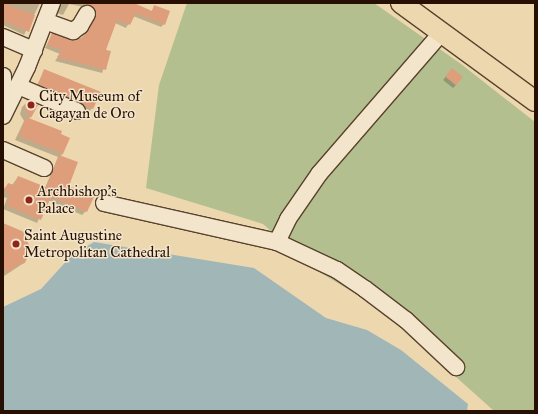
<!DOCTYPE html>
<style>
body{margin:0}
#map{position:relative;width:538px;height:414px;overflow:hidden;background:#edd7af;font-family:"IM FELL Great Primer",serif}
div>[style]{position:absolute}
.green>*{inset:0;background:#b3bf8f}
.water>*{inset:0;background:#a0b6b7}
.shadow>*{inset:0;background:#0003}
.building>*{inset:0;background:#de9e7c;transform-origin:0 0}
.roads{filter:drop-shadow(1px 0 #58422c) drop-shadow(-1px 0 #58422c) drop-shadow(0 1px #58422c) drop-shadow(0 -1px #58422c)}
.minor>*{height:16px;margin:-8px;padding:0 8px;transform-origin:8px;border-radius:8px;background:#f3e5cb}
.major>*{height:20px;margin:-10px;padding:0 10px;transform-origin:10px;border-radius:10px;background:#edd7af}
.dots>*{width:11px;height:11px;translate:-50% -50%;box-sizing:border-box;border:2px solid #f3e5cb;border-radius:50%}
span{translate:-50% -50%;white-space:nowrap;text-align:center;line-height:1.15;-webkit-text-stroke:3px #f3e5cb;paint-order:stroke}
.poi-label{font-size:15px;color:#271001}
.left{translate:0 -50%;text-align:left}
.frame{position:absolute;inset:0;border:4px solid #271001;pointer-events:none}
</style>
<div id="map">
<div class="green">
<div style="clip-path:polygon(187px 3px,374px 3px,461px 64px,535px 122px,535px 411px,494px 411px,378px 307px,316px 270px,263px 224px,146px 188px,159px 85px)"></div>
</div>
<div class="water">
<div style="clip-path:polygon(94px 242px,254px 268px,326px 318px,367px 330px,401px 350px,468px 404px,467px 411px,3px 411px,3px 307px,41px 289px,71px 256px)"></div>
</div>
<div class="shadow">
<div style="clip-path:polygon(3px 3px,40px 3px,24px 35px,3px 25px)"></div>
<div style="clip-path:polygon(59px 3px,131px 3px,151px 12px,155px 6px,164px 24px,161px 27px,133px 16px,126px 28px,115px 23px,105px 50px,110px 52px,102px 73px,55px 61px,60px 54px,45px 48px,52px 35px,70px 41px,81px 40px,93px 22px,93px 13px,84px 7px,69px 4px,63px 15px,57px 13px)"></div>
<div style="clip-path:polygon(452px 69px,456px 85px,453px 88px,443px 80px)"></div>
<div style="clip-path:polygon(45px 70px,92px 108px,90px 111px,36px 87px)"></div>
<div style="clip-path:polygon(27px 102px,37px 105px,29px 119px,63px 154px,60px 156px,68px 186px,86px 211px,82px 215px,48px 200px,37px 223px,3px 209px,7px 198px,3px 197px,3px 190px,8px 184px,12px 185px,18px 177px,45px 188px,58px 157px,15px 140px,24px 121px,20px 114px,22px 107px)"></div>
<div style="clip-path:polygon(3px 225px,26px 241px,30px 248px,24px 263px,4px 276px)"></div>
</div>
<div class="building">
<div style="clip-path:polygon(3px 3px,35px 15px,29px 32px,3px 21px)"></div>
<div style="clip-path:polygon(78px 3px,134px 3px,152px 11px,154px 5px,170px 11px,165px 25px,136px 13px,130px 25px,117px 20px,106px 50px,111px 51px,106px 70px,57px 57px,62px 50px,47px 45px,52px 33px,74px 40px,81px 38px,88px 31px,95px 18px,95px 10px,91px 6px)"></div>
<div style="left:452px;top:68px;width:14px;height:11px;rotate:39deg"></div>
<div style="clip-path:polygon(44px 69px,101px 92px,93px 109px,38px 84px)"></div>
<div style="clip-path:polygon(27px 100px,38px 105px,31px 118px,25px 109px)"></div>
<div style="clip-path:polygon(26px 117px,62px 131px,61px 134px,70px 138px,63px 154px,19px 136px)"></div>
<div style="clip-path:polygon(59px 155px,78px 162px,69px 186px,94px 197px,87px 212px,51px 197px,41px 220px,6px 205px,10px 194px,4px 192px,8px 183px,14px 185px,18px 176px,46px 187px)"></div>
<div style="clip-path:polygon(3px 223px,29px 234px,27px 241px,31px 248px,25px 263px,17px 265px,10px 272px,3px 269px)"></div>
</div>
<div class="roads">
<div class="minor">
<div style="left:45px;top:21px;width:30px;rotate:20deg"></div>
<div style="left:73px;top:31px;width:9px;rotate:-36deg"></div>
<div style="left:80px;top:26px;width:14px;rotate:-60deg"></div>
<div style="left:3px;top:37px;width:34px;rotate:23deg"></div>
<div style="left:3px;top:76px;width:17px;rotate:90deg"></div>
<div style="left:18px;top:86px;width:64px;rotate:23deg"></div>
<div style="left:3px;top:116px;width:55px;rotate:-63.9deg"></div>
<div style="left:27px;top:67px;width:69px;rotate:-68.7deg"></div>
<div style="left:3px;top:150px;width:45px;rotate:23.7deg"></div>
<div style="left:104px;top:203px;width:177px;rotate:12.7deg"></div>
<div style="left:277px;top:242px;width:66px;rotate:25deg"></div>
<div style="left:337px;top:270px;width:34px;rotate:34deg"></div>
<div style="left:365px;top:289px;width:51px;rotate:37.1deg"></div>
<div style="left:406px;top:320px;width:69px;rotate:43.2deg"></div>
<div style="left:277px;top:242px;width:25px;rotate:-64deg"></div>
<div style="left:288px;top:219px;width:55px;rotate:-55.4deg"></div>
<div style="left:319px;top:174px;width:188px;rotate:-49.1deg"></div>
</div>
<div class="major">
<div style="left:401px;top:3px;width:166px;rotate:36.2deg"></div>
</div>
</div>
<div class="dots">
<div style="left:31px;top:105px;background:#8f2418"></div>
<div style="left:29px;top:200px;background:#8f2418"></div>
<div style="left:16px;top:244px;background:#8f2418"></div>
</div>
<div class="poi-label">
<span class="left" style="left:39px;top:105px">City Museum of<br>Cagayan de Oro</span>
<span class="left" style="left:37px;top:200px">Archbishop's<br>Palace</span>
<span class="left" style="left:24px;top:244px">Saint Augustine<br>Metropolitan Cathedral</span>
</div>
<div class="frame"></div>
</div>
